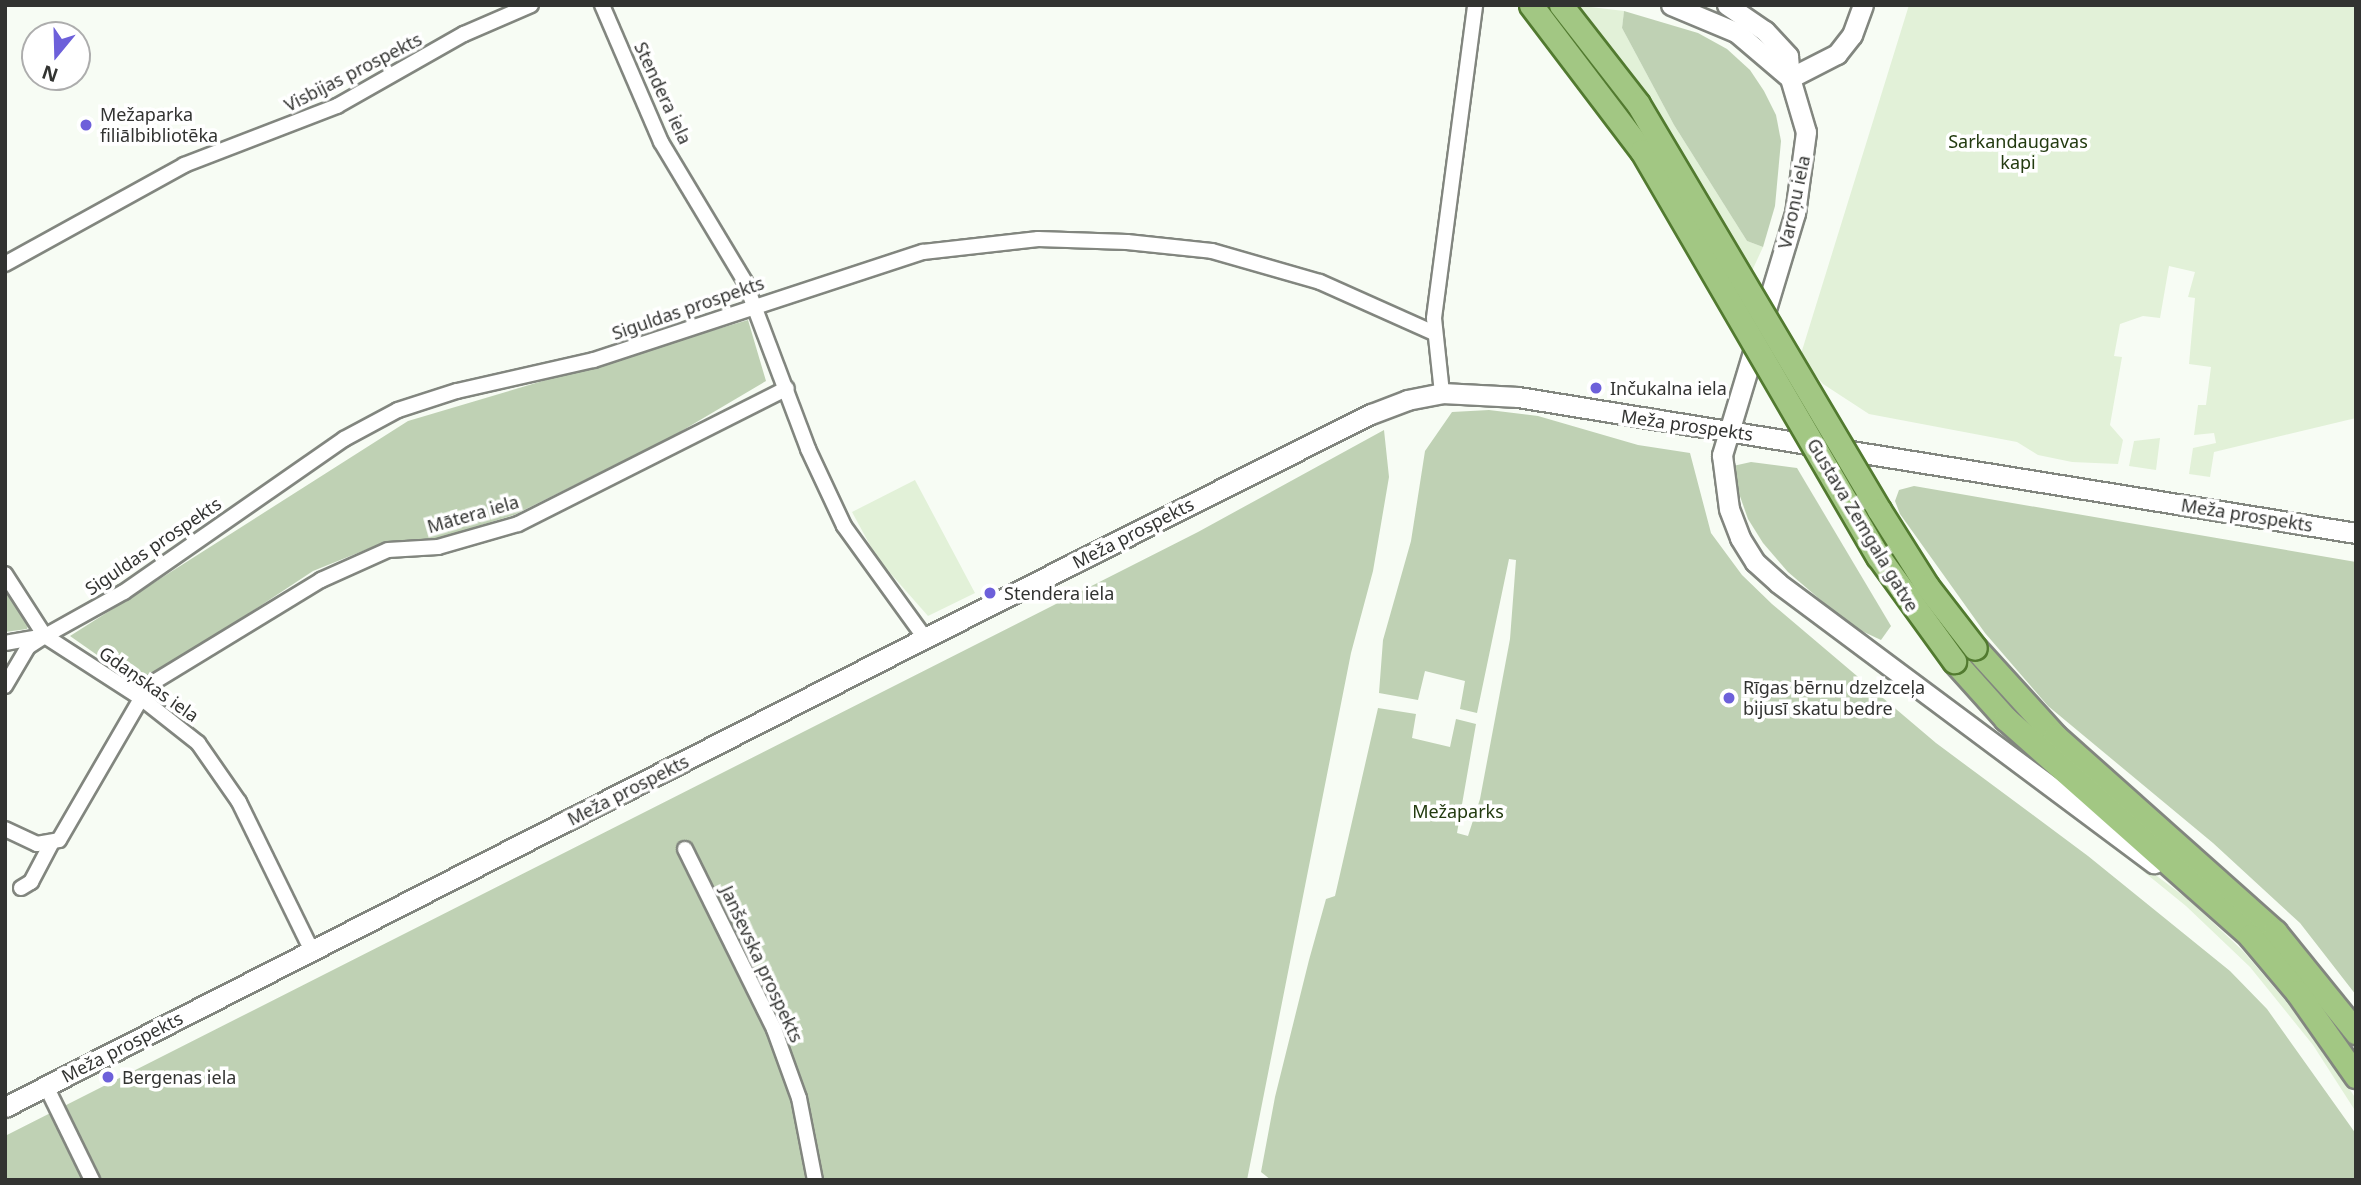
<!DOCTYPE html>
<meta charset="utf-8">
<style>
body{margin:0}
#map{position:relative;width:2361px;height:1185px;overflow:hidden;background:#f7fcf4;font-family:"Noto Sans",sans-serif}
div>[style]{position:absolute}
.green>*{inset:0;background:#e2f1d8}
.forest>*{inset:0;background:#bfd1b4}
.roads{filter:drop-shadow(2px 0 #82867f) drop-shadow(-2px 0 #82867f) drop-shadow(0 2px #82867f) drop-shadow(0 -2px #82867f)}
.street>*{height:14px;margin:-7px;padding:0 7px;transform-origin:7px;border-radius:7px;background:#fff}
.secondary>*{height:19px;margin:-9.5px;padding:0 9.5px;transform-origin:9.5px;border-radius:9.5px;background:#fff}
.primary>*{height:23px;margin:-11.5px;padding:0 11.5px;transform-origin:11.5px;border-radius:11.5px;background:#a2c783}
.bridges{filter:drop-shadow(2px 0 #527a30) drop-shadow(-2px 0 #527a30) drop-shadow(0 2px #527a30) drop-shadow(0 -2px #527a30)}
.primary-bridge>*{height:23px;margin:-11.5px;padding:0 11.5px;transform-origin:11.5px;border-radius:11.5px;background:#a2c783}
.dots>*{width:19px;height:19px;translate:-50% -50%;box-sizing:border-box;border:4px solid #fff;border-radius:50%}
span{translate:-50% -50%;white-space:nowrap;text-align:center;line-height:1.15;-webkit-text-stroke:7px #fff;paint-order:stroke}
.street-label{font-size:18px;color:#323331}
.poi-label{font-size:18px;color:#323331}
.left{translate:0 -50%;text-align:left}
.park-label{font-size:18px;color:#233b10}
.frame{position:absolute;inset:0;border:7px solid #323331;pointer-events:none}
.north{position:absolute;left:21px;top:21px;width:70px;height:70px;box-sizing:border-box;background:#fff;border:2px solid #adadad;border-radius:50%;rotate:199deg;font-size:19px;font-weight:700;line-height:28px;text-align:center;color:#323331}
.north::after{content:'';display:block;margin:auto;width:24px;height:32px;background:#6d60da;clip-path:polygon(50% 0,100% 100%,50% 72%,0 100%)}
</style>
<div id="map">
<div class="green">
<div style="clip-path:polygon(1574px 5px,1624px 11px,1622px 28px,1674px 125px,1747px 241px,1763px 247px,1751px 273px,1638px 83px)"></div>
<div style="clip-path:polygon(1909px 5px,2356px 5px,2356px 418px,2214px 452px,2210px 477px,2189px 474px,2193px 448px,2216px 443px,2214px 433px,2194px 435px,2198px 405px,2206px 405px,2211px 367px,2189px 364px,2195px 298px,2188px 297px,2195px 272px,2169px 266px,2160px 318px,2143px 316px,2120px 324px,2114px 356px,2122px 357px,2110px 425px,2123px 440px,2118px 464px,2072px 462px,2038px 455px,2017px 442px,1869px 414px,1823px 384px,1800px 357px)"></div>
<div style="clip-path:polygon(2160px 438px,2156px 470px,2129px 466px,2134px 441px)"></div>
<div style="clip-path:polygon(915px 480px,975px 593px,928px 616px,877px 558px,852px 512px)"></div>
<div style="clip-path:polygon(2064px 807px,2189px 900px,2243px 951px,2310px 1029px,2356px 1099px,2356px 1112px,2313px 1045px,2250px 967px,2186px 906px)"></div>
</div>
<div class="forest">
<div style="clip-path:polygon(1624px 11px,1698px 33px,1727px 49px,1750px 70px,1764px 91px,1776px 115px,1781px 141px,1775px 206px,1763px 247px,1747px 241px,1674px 125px,1622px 28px)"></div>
<div style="clip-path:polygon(748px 320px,766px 381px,673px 436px,514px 515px,439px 538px,385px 542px,313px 571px,140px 685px,70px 636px,408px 421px)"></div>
<div style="clip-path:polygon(1489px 410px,1538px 416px,1638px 445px,1690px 453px,1711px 533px,1742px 575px,1772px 604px,1936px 743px,2088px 856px,2230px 971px,2267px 1009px,2356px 1134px,2356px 1180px,1271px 1180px,1261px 1172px,1275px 1097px,1309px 960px,1326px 899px,1335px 896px,1378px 708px,1416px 714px,1412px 738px,1450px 747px,1456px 719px,1476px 724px,1457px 833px,1468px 836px,1480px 799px,1510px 639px,1516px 560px,1509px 559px,1477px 713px,1460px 709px,1465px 681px,1425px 671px,1418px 700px,1379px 693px,1383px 640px,1411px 541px,1425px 451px,1452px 412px)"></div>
<div style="clip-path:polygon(1384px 430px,1389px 477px,1373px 571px,1351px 653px,1247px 1180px,5px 1180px,5px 1136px,1198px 532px)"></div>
<div style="clip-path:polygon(1751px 462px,1797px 468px,1891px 626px,1881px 640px,1851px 626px,1788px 572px,1763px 543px,1748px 519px,1735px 482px,1733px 466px)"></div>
<div style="clip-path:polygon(1914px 486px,2356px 562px,2356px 995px,2300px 923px,2213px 843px,2048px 706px,1985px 633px,1900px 514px,1895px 501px,1899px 490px)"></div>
<div style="clip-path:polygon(5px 581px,30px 620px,27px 629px,5px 632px)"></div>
</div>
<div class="roads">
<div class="street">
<div style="left:602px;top:5px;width:149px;rotate:66.7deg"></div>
<div style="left:661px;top:142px;width:163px;rotate:59deg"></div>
<div style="left:745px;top:282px;width:178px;rotate:69.3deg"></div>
<div style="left:808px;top:449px;width:85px;rotate:64.9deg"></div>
<div style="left:844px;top:526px;width:138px;rotate:54.1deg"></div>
<div style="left:5px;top:264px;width:205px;rotate:-28.9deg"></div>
<div style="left:184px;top:165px;width:164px;rotate:-21.1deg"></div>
<div style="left:337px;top:106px;width:146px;rotate:-29.6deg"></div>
<div style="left:464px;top:34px;width:73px;rotate:-23.4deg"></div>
<div style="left:1442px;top:393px;width:75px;rotate:-96.1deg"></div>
<div style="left:1434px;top:318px;width:316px;rotate:-82.5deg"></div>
<div style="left:5px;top:574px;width:74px;rotate:57.2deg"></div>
<div style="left:45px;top:636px;width:114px;rotate:32.9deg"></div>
<div style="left:141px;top:698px;width:73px;rotate:38.3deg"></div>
<div style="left:198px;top:743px;width:72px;rotate:55.2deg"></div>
<div style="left:239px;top:802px;width:166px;rotate:63.9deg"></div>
<div style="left:5px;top:643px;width:41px;rotate:-9.9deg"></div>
<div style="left:45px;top:636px;width:90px;rotate:-29.1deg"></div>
<div style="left:124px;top:592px;width:268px;rotate:-34.8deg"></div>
<div style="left:344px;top:439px;width:61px;rotate:-28.2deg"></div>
<div style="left:398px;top:410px;width:62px;rotate:-17.9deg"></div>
<div style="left:457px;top:391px;width:140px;rotate:-12.8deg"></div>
<div style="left:594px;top:360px;width:346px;rotate:-18.2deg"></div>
<div style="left:923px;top:252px;width:116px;rotate:-6.4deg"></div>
<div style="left:1038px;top:239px;width:89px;rotate:1.9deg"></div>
<div style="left:1127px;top:242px;width:85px;rotate:6deg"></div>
<div style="left:1212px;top:251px;width:112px;rotate:16deg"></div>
<div style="left:1320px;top:282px;width:125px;rotate:24.1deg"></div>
<div style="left:5px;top:686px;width:45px;rotate:-59.5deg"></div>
<div style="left:28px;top:647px;width:17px;rotate:-33deg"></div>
<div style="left:5px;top:829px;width:35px;rotate:25deg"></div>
<div style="left:37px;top:844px;width:22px;rotate:-10deg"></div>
<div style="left:59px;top:840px;width:179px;rotate:-59.9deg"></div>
<div style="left:149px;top:685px;width:202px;rotate:-31.4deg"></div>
<div style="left:321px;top:580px;width:73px;rotate:-24.1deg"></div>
<div style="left:388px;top:550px;width:50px;rotate:-3.4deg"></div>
<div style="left:438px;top:547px;width:83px;rotate:-16deg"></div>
<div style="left:518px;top:524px;width:301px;rotate:-26.8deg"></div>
<div style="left:685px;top:849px;width:201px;rotate:63.7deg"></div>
<div style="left:774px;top:1029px;width:73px;rotate:70.1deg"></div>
<div style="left:799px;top:1098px;width:84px;rotate:79deg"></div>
<div style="left:21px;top:888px;width:12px;rotate:-31deg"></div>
<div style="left:31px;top:882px;width:43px;rotate:-62.2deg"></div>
<div style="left:46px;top:1086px;width:105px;rotate:63.9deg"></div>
</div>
<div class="secondary">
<div style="left:1671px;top:5px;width:70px;rotate:22.6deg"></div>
<div style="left:1736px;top:32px;width:71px;rotate:40.4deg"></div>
<div style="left:1727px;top:5px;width:46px;rotate:34.4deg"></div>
<div style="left:1765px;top:31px;width:34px;rotate:47deg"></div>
<div style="left:1788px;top:56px;width:22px;rotate:85deg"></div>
<div style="left:1790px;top:78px;width:56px;rotate:73.5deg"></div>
<div style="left:1806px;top:132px;width:82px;rotate:97.7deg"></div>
<div style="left:1795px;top:213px;width:253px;rotate:106.8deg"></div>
<div style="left:1722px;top:455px;width:54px;rotate:82.6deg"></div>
<div style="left:1729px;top:509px;width:31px;rotate:69deg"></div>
<div style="left:1740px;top:538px;width:28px;rotate:58deg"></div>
<div style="left:1755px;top:562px;width:31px;rotate:42deg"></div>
<div style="left:1778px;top:583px;width:469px;rotate:36.7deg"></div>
<div style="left:1790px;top:78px;width:53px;rotate:-27.1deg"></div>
<div style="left:1837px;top:54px;width:24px;rotate:-52deg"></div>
<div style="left:1852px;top:35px;width:32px;rotate:-70deg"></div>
<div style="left:5px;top:1107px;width:1033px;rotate:-27.01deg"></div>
<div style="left:925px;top:638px;width:499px;rotate:-26.7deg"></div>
<div style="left:1371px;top:414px;width:39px;rotate:-21deg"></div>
<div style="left:1407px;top:400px;width:36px;rotate:-11deg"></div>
<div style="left:1442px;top:393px;width:76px;rotate:3deg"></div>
<div style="left:1518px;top:397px;width:849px;rotate:9.22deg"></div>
</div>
<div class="primary">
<div style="left:1975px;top:648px;width:119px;rotate:47.7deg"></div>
<div style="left:2055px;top:736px;width:295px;rotate:41.7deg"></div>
<div style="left:2275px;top:932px;width:129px;rotate:51deg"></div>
<div style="left:1954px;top:661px;width:78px;rotate:48.1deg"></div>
<div style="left:2006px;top:719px;width:327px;rotate:41.6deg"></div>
<div style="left:2250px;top:936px;width:73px;rotate:50deg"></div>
<div style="left:2297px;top:992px;width:103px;rotate:54.9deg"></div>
</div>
</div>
<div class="bridges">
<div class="primary-bridge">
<div style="left:1531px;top:5px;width:183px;rotate:52.8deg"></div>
<div style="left:1642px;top:151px;width:469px;rotate:59.8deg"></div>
<div style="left:1878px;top:556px;width:130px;rotate:54.1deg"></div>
<div style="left:1561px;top:5px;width:125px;rotate:52.1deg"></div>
<div style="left:1638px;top:104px;width:472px;rotate:59.3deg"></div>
<div style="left:1879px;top:510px;width:90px;rotate:57.7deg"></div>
<div style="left:1927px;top:586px;width:78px;rotate:52.3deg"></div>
</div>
</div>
<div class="dots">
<div style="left:86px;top:125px;background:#6d60da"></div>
<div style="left:1596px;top:388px;background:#6d60da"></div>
<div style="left:990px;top:593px;background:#6d60da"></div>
<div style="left:1729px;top:698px;background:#6d60da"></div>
<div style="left:108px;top:1077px;background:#6d60da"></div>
</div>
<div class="street-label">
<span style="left:353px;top:72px;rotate:-27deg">Visbijas prospekts</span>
<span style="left:663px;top:93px;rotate:65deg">Stendera iela</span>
<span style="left:1794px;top:202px;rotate:-78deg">Varoņu iela</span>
<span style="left:688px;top:308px;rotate:-19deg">Siguldas prospekts</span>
<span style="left:1687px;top:425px;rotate:8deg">Meža prospekts</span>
<span style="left:473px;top:514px;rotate:-16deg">Mātera iela</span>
<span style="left:2247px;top:515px;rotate:9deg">Meža prospekts</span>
<span style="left:1863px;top:525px;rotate:59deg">Gustava Zemgala gatve</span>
<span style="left:1133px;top:533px;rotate:-27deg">Meža prospekts</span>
<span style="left:153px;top:546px;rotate:-34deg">Siguldas prospekts</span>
<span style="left:149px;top:684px;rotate:35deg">Gdaņskas iela</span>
<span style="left:628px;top:790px;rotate:-27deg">Meža prospekts</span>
<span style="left:762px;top:964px;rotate:65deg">Janševska prospekts</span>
<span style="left:122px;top:1047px;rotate:-27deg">Meža prospekts</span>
</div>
<div class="poi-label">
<span class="left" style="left:100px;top:125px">Mežaparka<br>filiālbibliotēka</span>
<span class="left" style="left:1610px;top:388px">Inčukalna iela</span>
<span class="left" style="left:1004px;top:593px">Stendera iela</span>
<span class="left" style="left:1743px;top:698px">Rīgas bērnu dzelzceļa<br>bijusī skatu bedre</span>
<span class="left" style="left:122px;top:1077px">Bergenas iela</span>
</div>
<div class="park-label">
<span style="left:2018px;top:152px">Sarkandaugavas<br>kapi</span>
<span style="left:1458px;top:811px">Mežaparks</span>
</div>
<div class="frame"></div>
<div class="north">N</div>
</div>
